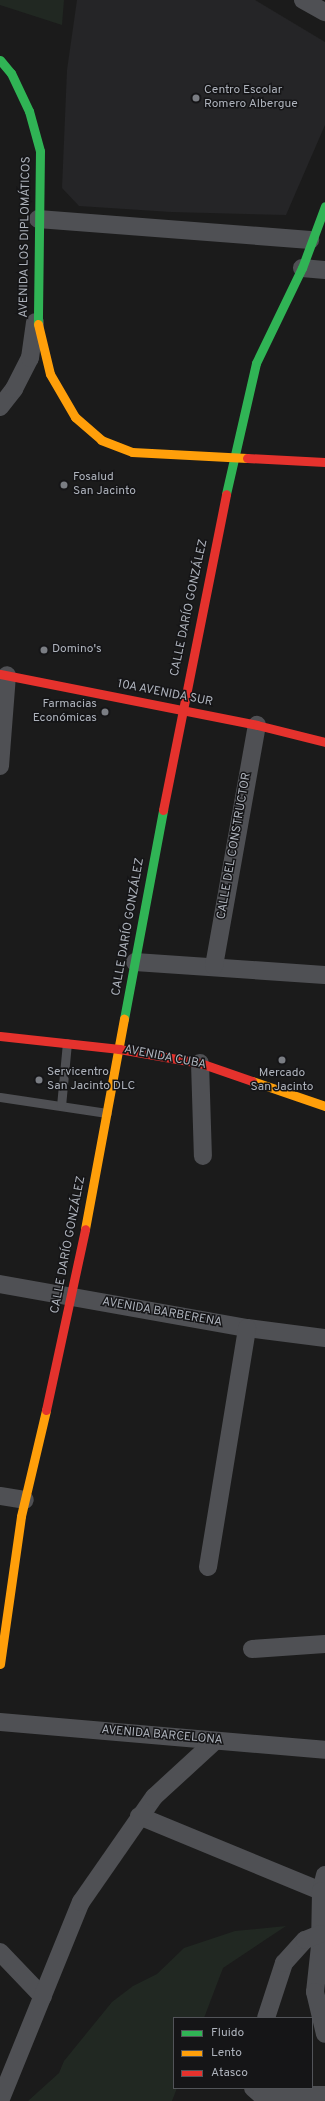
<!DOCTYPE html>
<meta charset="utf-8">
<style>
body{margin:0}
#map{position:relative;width:325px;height:2101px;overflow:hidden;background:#1b1b1b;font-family:Overpass,sans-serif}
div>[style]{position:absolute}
.built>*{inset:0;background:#252527}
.green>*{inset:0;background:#212822}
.lane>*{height:9px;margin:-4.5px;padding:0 4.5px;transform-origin:4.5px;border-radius:4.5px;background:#4f5054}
.street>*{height:18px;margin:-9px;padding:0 9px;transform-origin:9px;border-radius:9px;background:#4f5054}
.fast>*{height:9px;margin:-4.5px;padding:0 4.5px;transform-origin:4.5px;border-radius:4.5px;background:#30b455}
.slow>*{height:9px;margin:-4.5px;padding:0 4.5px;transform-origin:4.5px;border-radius:4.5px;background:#ff9f0a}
.jam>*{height:9px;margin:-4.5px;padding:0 4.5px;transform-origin:4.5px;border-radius:4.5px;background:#e5322d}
.dots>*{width:11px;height:11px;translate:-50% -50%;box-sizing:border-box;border:2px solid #151517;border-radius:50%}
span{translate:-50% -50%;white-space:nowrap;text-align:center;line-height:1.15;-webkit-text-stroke:3px #151517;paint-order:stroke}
.poi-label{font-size:12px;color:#adb2bb}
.left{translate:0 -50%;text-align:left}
.right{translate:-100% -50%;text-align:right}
.street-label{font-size:12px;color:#adb2bb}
.legend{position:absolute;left:173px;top:2017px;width:140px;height:72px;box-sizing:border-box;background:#151517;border:1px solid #525459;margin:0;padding:5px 7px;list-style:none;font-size:12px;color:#adb2bb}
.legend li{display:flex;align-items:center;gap:8px;height:20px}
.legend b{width:20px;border:1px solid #525459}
</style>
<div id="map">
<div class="built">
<div style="clip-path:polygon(77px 0,255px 0,325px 42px,325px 125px,286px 215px,171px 212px,79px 206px,62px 188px,67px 70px)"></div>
</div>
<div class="green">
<div style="clip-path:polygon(0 0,64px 0,62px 25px,0 5px)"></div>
<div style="clip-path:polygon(286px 1926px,223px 1968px,204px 2018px,174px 2018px,174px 2088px,177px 2088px,172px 2101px,28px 2101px,59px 2073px,64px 2061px,112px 2002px,133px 1986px,157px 1974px,184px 1948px,235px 1931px)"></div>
</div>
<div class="lane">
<div style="left:0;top:1097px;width:108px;rotate:8.5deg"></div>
<div style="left:61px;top:1106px;width:63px;rotate:-84.6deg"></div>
</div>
<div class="street">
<div style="left:303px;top:0;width:25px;rotate:29deg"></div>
<div style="left:38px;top:219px;width:273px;rotate:4.4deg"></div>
<div style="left:302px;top:268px;width:23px;rotate:5deg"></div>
<div style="left:0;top:407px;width:23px;rotate:-52deg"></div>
<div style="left:14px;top:389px;width:35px;rotate:-63deg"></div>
<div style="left:30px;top:358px;width:36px;rotate:-82deg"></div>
<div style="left:0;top:766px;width:91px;rotate:-85.6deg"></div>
<div style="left:135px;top:962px;width:190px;rotate:3.9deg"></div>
<div style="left:214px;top:966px;width:245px;rotate:-79.9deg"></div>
<div style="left:200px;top:1063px;width:93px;rotate:88.2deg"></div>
<div style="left:0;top:1284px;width:251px;rotate:10.1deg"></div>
<div style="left:247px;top:1328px;width:79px;rotate:7.3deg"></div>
<div style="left:0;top:1496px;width:25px;rotate:9deg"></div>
<div style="left:208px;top:1567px;width:242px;rotate:-80.7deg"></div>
<div style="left:252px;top:1649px;width:73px;rotate:-3.9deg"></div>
<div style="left:0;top:1722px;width:326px;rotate:4.9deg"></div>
<div style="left:139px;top:1816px;width:197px;rotate:22.4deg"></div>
<div style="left:325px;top:1875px;width:16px;rotate:104deg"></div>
<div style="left:321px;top:1891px;width:55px;rotate:91deg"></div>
<div style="left:320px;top:1946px;width:46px;rotate:96.2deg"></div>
<div style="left:315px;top:1992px;width:43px;rotate:76.6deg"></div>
<div style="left:0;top:1952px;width:62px;rotate:46.3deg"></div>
<div style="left:266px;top:2018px;width:58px;rotate:-71.9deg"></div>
<div style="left:284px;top:1963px;width:31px;rotate:-48deg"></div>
<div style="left:305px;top:1940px;width:16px;rotate:-22deg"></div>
<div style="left:253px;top:2088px;width:11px;rotate:41deg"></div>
<div style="left:261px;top:2095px;width:64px"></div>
<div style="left:0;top:2101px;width:215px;rotate:-67.9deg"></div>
<div style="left:81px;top:1902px;width:128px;rotate:-55.2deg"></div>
<div style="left:154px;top:1797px;width:83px;rotate:-42.6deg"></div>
</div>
<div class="fast">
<div style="left:0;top:60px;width:17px;rotate:50deg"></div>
<div style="left:11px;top:73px;width:42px;rotate:64.7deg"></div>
<div style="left:29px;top:111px;width:41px;rotate:74.6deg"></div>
<div style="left:40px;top:151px;width:173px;rotate:90.7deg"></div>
<div style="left:226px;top:494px;width:134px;rotate:-77.1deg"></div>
<div style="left:256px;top:363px;width:106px;rotate:-64.2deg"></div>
<div style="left:302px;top:268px;width:66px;rotate:-69.6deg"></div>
<div style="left:124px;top:1019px;width:213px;rotate:-79.4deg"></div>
</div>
<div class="slow">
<div style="left:38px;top:324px;width:51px;rotate:76.5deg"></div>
<div style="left:50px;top:374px;width:50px;rotate:59.8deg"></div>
<div style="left:75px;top:417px;width:35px;rotate:41deg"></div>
<div style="left:101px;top:440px;width:33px;rotate:21deg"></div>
<div style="left:132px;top:452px;width:115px;rotate:3deg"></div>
<div style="left:252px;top:1081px;width:77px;rotate:18.9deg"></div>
<div style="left:85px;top:1229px;width:214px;rotate:-79.5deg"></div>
<div style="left:0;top:1664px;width:149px;rotate:-81.9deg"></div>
<div style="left:21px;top:1516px;width:109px;rotate:-76.7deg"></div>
</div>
<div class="jam">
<div style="left:247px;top:458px;width:78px;rotate:2.9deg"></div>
<div style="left:0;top:674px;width:262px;rotate:11.2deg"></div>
<div style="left:257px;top:725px;width:70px;rotate:14deg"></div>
<div style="left:163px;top:810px;width:322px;rotate:-78.7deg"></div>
<div style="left:0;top:1036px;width:120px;rotate:6.2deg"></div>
<div style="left:119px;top:1049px;width:82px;rotate:9.8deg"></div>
<div style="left:200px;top:1063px;width:55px;rotate:19.1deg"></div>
<div style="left:46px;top:1410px;width:185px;rotate:-77.8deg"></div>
</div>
<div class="dots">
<div style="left:196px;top:98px;background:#7a7d83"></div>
<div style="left:64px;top:485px;background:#7a7d83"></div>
<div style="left:44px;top:650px;background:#7a7d83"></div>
<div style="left:105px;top:712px;background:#7a7d83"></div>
<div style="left:282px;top:1060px;background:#7a7d83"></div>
<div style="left:39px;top:1080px;background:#7a7d83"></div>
</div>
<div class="poi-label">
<span class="left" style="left:204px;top:98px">Centro Escolar<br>Romero Albergue</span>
<span class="left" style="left:73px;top:485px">Fosalud<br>San Jacinto</span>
<span class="left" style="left:52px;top:650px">Domino's</span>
<span class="right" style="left:97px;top:712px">Farmacias<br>Económicas</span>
<span class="left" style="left:47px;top:1080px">Servicentro<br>San Jacinto DLC</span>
<span style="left:282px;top:1081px">Mercado<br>San Jacinto</span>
</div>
<div class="street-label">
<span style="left:26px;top:237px;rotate:-89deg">AVENIDA LOS DIPLOMÁTICOS</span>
<span style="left:190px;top:608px;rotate:-78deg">CALLE DARÍO GONZÁLEZ</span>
<span style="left:165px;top:694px;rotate:11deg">10A AVENIDA SUR</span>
<span style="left:235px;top:846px;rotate:-80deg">CALLE DEL CONSTRUCTOR</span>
<span style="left:129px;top:927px;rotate:-80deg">CALLE DARÍO GONZÁLEZ</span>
<span style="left:165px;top:1058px;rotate:11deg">AVENIDA CUBA</span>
<span style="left:69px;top:1245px;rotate:-79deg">CALLE DARÍO GONZÁLEZ</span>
<span style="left:162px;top:1313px;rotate:10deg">AVENIDA BARBERENA</span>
<span style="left:162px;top:1736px;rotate:5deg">AVENIDA BARCELONA</span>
</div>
<ul class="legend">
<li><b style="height:5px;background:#30b455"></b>Fluido</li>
<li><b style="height:5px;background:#ff9f0a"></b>Lento</li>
<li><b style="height:5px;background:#e5322d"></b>Atasco</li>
</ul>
</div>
